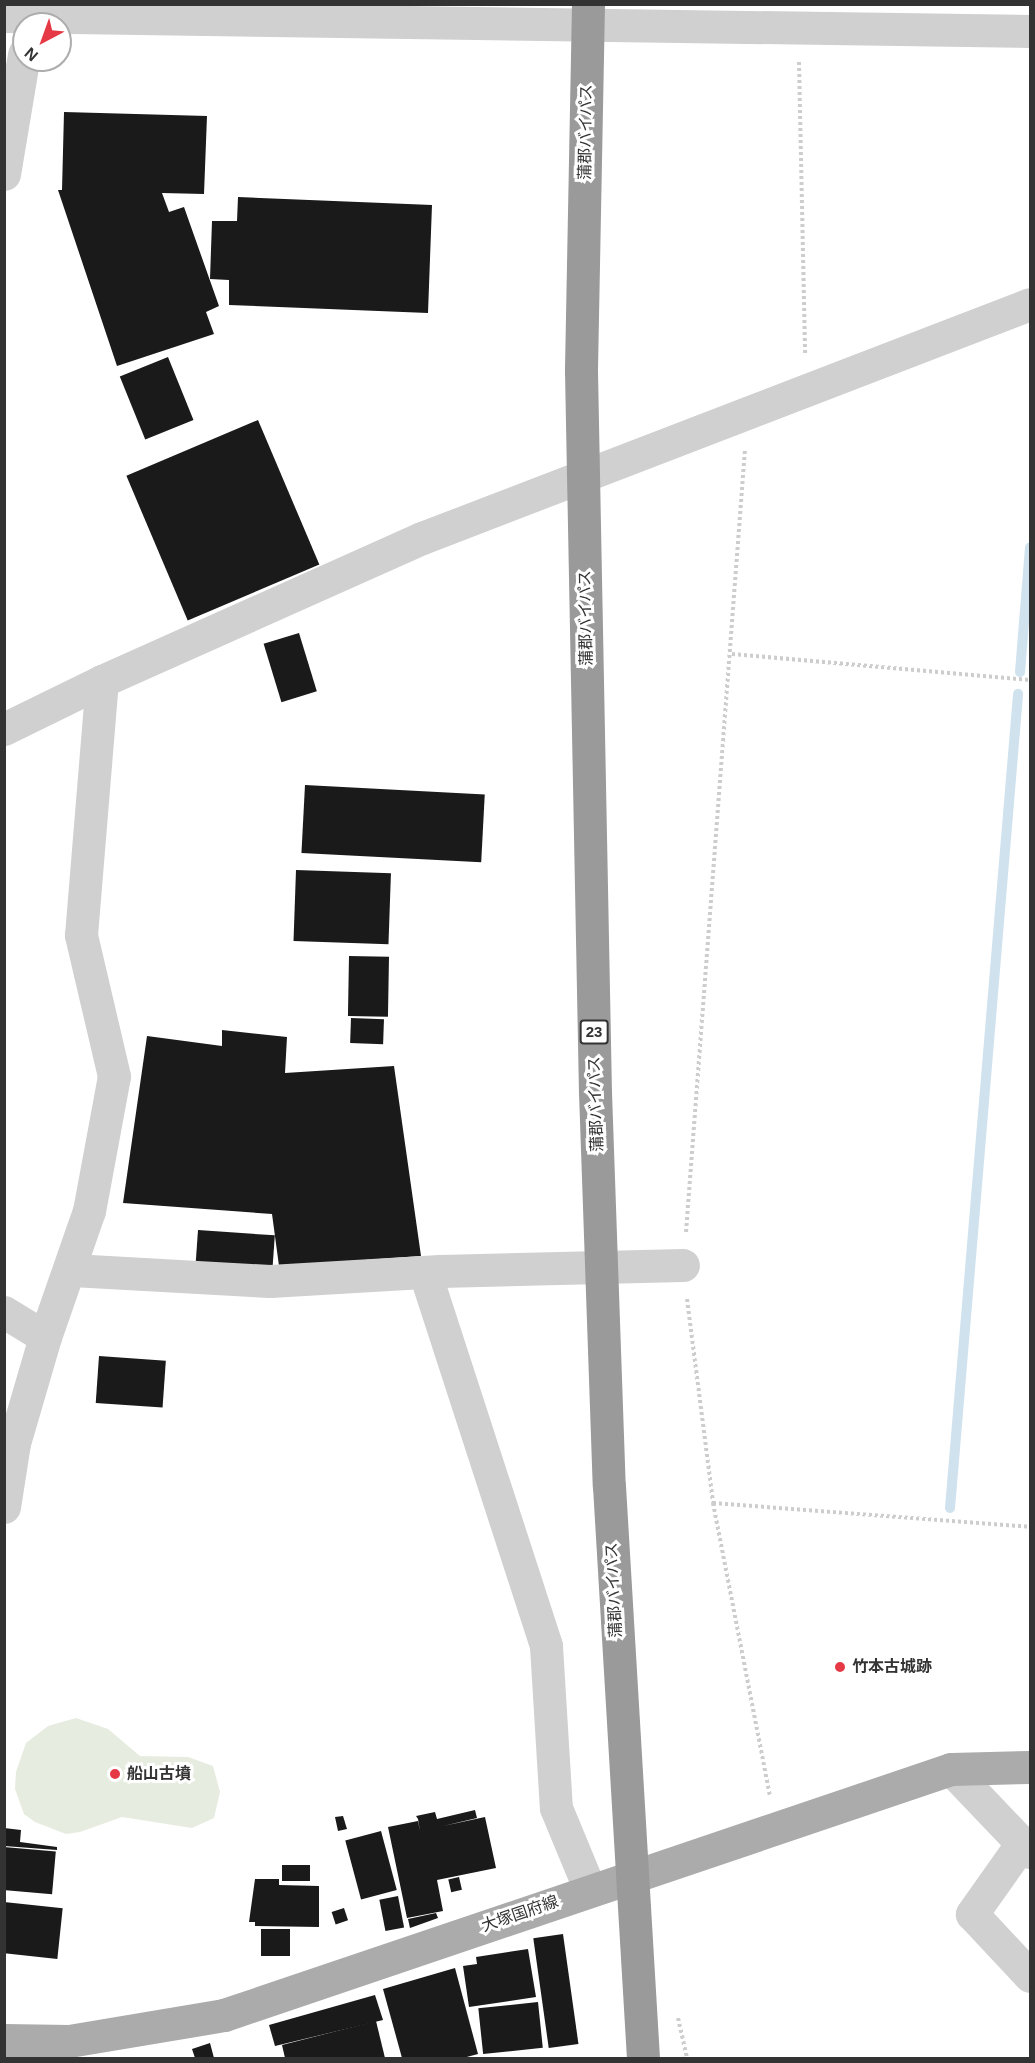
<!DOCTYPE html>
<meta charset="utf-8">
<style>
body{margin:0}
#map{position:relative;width:1035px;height:2063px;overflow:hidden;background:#fff;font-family:Helvetica,"Noto Sans JP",sans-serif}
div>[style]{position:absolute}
.green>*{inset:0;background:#e6ecdf}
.stream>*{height:10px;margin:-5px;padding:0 5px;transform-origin:5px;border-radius:5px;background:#cfe2ee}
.building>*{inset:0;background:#1a1a1a;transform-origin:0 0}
.path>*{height:4px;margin-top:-2px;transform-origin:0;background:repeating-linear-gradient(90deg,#cdcdcd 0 3px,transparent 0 6px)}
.minor>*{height:33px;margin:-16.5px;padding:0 16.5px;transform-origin:16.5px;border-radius:16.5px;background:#d0d0d0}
.major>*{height:33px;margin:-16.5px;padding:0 16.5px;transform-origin:16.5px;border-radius:16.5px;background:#ababab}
.highway-bridge>*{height:33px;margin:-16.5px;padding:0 16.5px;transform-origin:16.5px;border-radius:16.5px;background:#9a9a9a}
.dots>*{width:16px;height:16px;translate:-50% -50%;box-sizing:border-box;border:3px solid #fff;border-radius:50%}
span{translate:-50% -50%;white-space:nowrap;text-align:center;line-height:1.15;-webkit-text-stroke:6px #fff;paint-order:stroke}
.shield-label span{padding:2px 4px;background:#fff;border:2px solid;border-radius:4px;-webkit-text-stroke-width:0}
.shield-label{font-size:15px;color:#333;font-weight:700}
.street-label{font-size:16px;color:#333}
.poi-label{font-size:16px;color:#333;font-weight:700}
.left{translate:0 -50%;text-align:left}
.frame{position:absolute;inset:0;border:6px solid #333;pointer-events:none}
.north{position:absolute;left:12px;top:12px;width:60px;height:60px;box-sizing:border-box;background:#fff;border:2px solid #adadad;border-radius:50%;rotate:221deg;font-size:16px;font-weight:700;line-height:24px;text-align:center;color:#333}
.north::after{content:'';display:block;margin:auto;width:21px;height:27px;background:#e63946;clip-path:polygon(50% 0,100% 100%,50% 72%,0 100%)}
</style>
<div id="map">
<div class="green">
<div style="clip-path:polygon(76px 1718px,108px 1729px,140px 1756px,188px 1757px,213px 1766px,220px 1792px,214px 1818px,192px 1828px,122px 1817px,80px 1832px,66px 1834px,35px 1822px,24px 1814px,15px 1789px,16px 1772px,26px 1743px,48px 1726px)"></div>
</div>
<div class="stream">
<div style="left:1020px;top:672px;width:125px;rotate:-85.4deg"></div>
<div style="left:950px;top:1508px;width:817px;rotate:-85.22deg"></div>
</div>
<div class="building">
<div style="clip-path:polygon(64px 112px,207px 116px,204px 194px,162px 193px,169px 212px,184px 207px,219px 306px,206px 312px,214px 334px,117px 366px,58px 190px,62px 190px)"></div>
<div style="clip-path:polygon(238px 197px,432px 205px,428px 313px,229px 305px,229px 280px,210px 279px,212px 221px,237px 221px)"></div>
<div style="left:168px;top:357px;width:68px;height:52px;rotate:68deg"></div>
<div style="left:258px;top:420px;width:157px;height:143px;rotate:67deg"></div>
<div style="left:299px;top:633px;width:61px;height:37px;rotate:73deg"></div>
<div style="left:305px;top:785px;width:180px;height:68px;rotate:3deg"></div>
<div style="left:296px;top:870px;width:95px;height:71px;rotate:2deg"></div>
<div style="left:349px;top:956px;width:40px;height:60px;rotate:1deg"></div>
<div style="left:351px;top:1018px;width:33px;height:25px;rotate:2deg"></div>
<div style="clip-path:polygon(222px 1030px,287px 1037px,285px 1073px,394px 1066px,421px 1256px,279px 1266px,272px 1214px,123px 1203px,147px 1036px,222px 1046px)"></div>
<div style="left:198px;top:1230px;width:77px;height:35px;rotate:4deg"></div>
<div style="left:99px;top:1356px;width:67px;height:47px;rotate:4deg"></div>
<div style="clip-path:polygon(475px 1810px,477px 1818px,443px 1826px,485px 1817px,496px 1868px,437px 1880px,443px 1911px,407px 1918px,388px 1827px,418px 1821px,420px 1831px,418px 1819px,416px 1816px,435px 1812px,437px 1819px)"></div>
<div style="clip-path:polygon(343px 1816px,347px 1829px,338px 1831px,335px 1817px)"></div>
<div style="clip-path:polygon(4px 1828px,21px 1830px,20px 1842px,57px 1847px,57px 1850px,4px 1846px)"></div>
<div style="left:381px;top:1831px;width:61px;height:37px;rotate:75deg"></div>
<div style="left:4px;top:1847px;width:52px;height:43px;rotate:5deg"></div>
<div style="left:282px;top:1865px;width:28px;height:16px"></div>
<div style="left:459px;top:1877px;width:13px;height:11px;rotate:77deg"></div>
<div style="clip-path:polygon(255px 1879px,279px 1879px,279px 1885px,319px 1886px,319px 1927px,255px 1926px,255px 1922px,249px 1922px)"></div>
<div style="left:398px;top:1896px;width:32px;height:19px;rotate:79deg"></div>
<div style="left:4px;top:1902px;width:59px;height:51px;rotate:6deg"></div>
<div style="left:344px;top:1908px;width:13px;height:13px;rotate:72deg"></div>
<div style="clip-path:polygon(436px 1913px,438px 1918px,410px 1928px,408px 1919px)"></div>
<div style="left:261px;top:1929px;width:29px;height:27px"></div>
<div style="left:563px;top:1934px;width:111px;height:30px;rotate:82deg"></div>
<div style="clip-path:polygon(528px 1949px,536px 1997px,469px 2007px,463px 1966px,477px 1964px,476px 1957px)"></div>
<div style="clip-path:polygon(455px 1968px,478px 2054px,463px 2058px,402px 2058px,383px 1989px)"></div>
<div style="clip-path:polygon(375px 1995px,383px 2020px,275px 2046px,269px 2025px)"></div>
<div style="left:538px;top:2002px;width:46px;height:60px;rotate:84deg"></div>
<div style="clip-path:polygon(376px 2021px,385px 2058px,285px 2058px,282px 2045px)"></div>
<div style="clip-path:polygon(210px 2043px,214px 2058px,195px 2058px,192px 2049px)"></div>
</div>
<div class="path">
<div style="left:799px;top:62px;width:293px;rotate:88.8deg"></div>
<div style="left:732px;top:654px;width:299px;rotate:5deg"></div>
<div style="left:686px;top:1232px;width:784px;rotate:-85.69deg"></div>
<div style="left:687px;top:1299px;width:206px;rotate:82.7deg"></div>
<div style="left:713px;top:1503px;width:298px;rotate:79deg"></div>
<div style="left:713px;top:1503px;width:318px;rotate:4.3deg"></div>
<div style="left:678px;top:2018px;width:41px;rotate:77.3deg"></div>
</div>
<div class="minor">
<div style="left:4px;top:16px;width:1026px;rotate:0.84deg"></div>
<div style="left:4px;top:174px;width:122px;rotate:-80.5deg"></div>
<div style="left:4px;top:729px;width:109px;rotate:-26.1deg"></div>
<div style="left:102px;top:681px;width:350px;rotate:-24.1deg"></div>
<div style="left:422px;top:538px;width:651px;rotate:-21.05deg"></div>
<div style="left:72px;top:1270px;width:198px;rotate:3.2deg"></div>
<div style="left:270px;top:1281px;width:170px;rotate:-3.4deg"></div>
<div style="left:440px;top:1271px;width:243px;rotate:-1.4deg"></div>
<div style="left:425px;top:1273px;width:392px;rotate:72deg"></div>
<div style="left:546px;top:1646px;width:162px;rotate:86.5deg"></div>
<div style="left:556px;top:1808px;width:89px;rotate:67.5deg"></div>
<div style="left:4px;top:1312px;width:48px;rotate:31.4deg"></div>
<div style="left:4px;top:1507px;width:65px;rotate:-81.1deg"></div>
<div style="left:14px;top:1443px;width:110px;rotate:-73.7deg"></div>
<div style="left:45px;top:1337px;width:133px;rotate:-70.8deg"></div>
<div style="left:89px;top:1211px;width:137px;rotate:-79.5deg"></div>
<div style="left:114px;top:1076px;width:145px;rotate:-103.2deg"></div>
<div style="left:81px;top:935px;width:255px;rotate:-85.3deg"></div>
<div style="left:951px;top:1769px;width:115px;rotate:46.4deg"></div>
<div style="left:1022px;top:1843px;width:87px;rotate:125.2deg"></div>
<div style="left:972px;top:1914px;width:85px;rotate:46.9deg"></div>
</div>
<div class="major">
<div style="left:4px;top:2040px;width:65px;rotate:0.9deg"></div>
<div style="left:69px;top:2041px;width:157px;rotate:-9.5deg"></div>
<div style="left:224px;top:2015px;width:767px;rotate:-18.69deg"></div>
<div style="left:951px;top:1769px;width:79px;rotate:-1.5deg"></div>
</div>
<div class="highway-bridge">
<div style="left:588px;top:4px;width:367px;rotate:91.1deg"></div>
<div style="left:581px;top:371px;width:721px;rotate:88.89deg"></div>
<div style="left:595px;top:1092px;width:394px;rotate:88deg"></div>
<div style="left:609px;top:1486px;width:573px;rotate:86.6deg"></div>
</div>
<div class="dots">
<div style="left:840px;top:1667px;background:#e63946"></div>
<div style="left:115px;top:1774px;background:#e63946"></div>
</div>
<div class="shield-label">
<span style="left:594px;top:1032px">23</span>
</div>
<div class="street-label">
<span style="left:586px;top:132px;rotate:-89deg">蒲郡バイパス</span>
<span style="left:586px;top:618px;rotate:-91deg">蒲郡バイパス</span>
<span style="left:596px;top:1104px;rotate:-92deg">蒲郡バイパス</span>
<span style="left:614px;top:1590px;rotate:-93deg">蒲郡バイパス</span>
<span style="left:520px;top:1914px;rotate:-19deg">大塚国府線</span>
</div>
<div class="poi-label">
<span class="left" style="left:852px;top:1667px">竹本古城跡</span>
<span class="left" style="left:127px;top:1774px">船山古墳</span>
</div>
<div class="frame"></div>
<div class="north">N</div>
</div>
